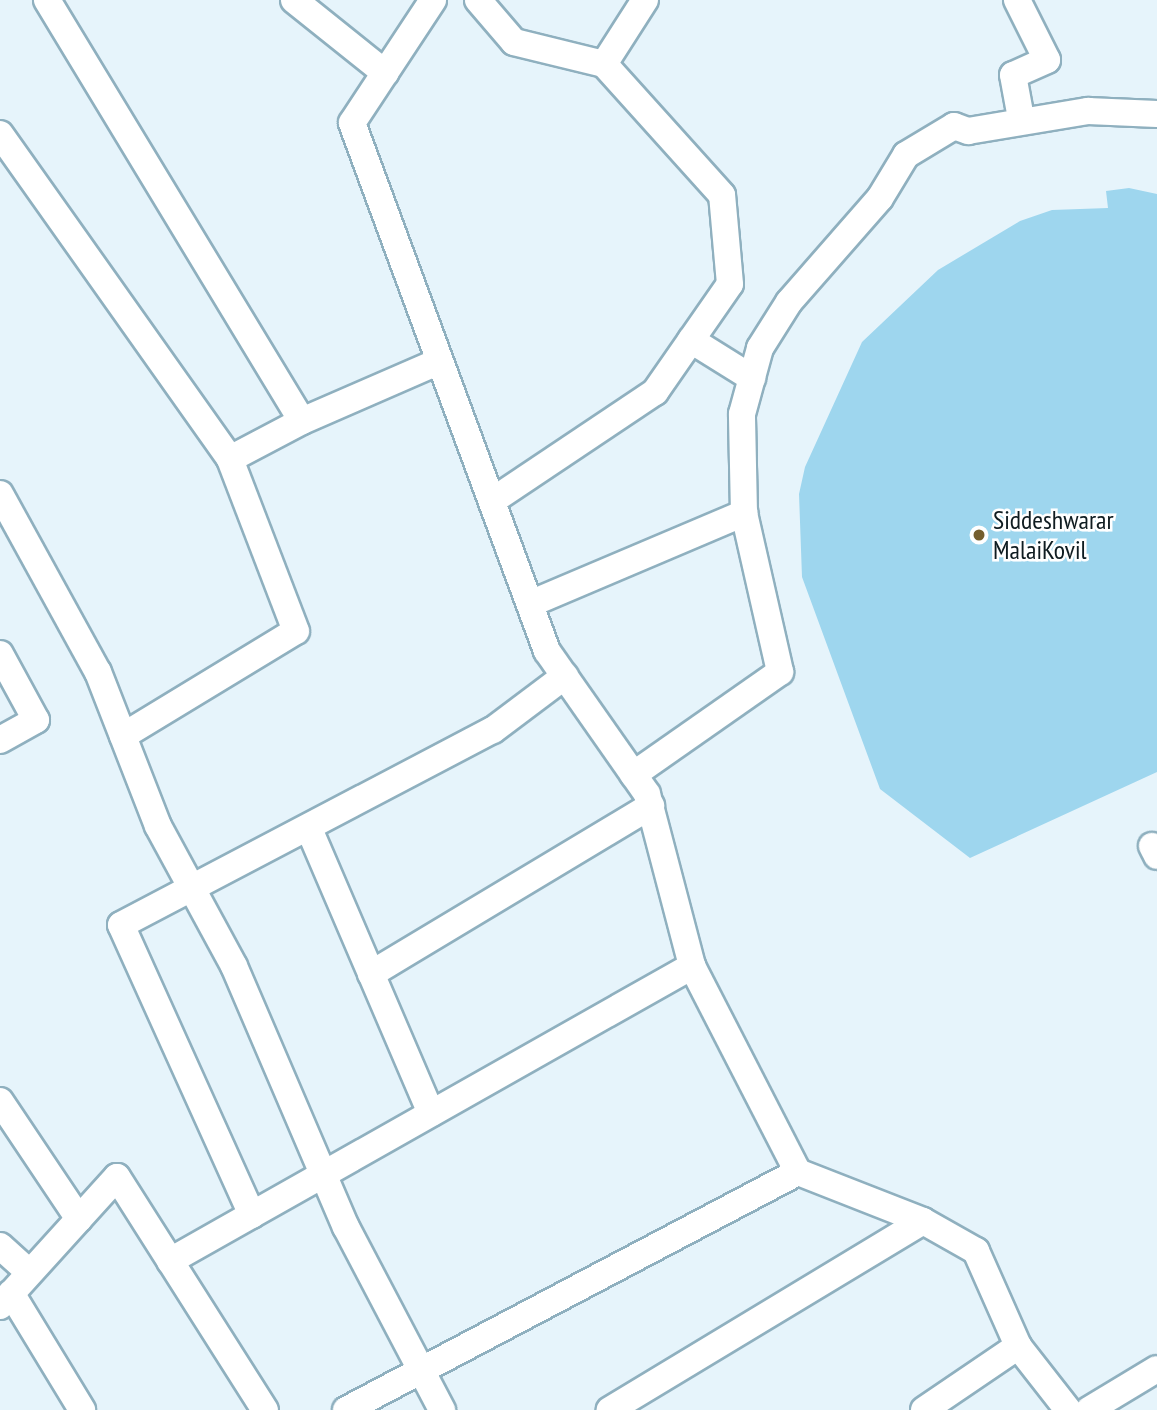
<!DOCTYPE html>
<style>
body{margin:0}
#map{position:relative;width:1157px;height:1410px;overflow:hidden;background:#e6f4fb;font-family:"PT Sans Narrow",sans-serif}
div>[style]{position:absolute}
.building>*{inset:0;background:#9ed6ee}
.roads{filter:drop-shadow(2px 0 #8fb0bf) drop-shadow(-2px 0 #8fb0bf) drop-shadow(0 2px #8fb0bf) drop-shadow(0 -2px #8fb0bf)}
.street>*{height:26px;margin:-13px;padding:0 13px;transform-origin:13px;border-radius:13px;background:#fff}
.dots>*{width:19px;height:19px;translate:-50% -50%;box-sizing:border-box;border:4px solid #fff;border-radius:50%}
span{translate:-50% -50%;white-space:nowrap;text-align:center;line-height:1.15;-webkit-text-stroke:5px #fff;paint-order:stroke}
.poi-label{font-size:26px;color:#0f1c21}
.left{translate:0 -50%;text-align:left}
</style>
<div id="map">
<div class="building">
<div style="clip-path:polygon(1129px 188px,1157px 194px,1157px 772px,970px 858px,880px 789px,802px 577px,799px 494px,805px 467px,862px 342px,938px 270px,1020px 221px,1052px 210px,1108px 208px,1106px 191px)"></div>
</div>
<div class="roads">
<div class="street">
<div style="left:47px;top:0;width:492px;rotate:58.8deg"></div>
<div style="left:302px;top:421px;width:150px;rotate:-23.5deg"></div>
<div style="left:294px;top:0;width:117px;rotate:38.7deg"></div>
<div style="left:433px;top:0;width:147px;rotate:123.4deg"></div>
<div style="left:352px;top:123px;width:563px;rotate:69.73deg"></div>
<div style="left:547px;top:651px;width:174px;rotate:55deg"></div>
<div style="left:647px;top:794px;width:178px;rotate:75.3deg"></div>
<div style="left:692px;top:966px;width:232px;rotate:62.8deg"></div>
<div style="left:798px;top:1172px;width:134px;rotate:21.4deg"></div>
<div style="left:923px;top:1221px;width:366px;rotate:148.9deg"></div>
<div style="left:478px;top:0;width:55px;rotate:49.4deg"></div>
<div style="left:514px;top:42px;width:93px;rotate:13.7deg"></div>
<div style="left:604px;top:64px;width:76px;rotate:-57.4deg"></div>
<div style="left:1017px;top:0;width:67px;rotate:63.4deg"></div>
<div style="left:1047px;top:60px;width:37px;rotate:156deg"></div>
<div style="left:1013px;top:75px;width:44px;rotate:79.5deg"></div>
<div style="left:0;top:134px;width:398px;rotate:54.7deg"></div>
<div style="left:230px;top:459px;width:81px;rotate:-27.8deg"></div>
<div style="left:691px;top:340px;width:72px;rotate:31.9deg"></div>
<div style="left:0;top:494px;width:203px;rotate:61.2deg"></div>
<div style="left:98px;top:672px;width:165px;rotate:68.7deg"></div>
<div style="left:158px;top:826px;width:159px;rotate:61.5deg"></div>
<div style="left:234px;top:966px;width:284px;rotate:66.8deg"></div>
<div style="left:346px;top:1227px;width:207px;rotate:62.3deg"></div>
<div style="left:492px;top:501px;width:196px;rotate:-33.8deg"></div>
<div style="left:655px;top:392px;width:131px;rotate:-55.2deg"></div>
<div style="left:730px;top:284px;width:89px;rotate:-95.1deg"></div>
<div style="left:722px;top:195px;width:176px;rotate:-132deg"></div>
<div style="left:744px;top:513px;width:99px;rotate:-91.2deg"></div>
<div style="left:742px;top:414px;width:68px;rotate:-74.7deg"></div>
<div style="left:760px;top:348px;width:54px;rotate:-57.8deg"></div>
<div style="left:789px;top:302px;width:138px;rotate:-48.8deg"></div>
<div style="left:880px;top:198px;width:50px;rotate:-58.8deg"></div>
<div style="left:906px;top:155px;width:56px;rotate:-31.1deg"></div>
<div style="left:954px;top:126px;width:15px;rotate:20deg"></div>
<div style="left:968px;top:131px;width:122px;rotate:-9.5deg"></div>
<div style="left:1088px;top:111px;width:69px;rotate:2.5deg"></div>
<div style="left:530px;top:604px;width:233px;rotate:-23deg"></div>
<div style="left:744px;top:513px;width:163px;rotate:77.2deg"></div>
<div style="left:780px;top:672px;width:179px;rotate:145deg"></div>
<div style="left:0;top:654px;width:75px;rotate:61.4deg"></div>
<div style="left:36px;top:720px;width:41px;rotate:150.9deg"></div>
<div style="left:123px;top:736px;width:202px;rotate:-31.3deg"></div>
<div style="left:296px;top:631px;width:184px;rotate:-111deg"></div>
<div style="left:310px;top:831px;width:307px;rotate:66.8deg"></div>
<div style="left:1152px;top:846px;width:11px;rotate:63deg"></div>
<div style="left:371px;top:974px;width:327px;rotate:-31deg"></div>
<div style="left:0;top:1101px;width:142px;rotate:56.2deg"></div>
<div style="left:252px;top:1215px;width:318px;rotate:-114.3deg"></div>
<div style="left:121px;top:925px;width:420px;rotate:-27.7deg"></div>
<div style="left:493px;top:730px;width:90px;rotate:-36.9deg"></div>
<div style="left:923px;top:1221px;width:61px;rotate:29.5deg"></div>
<div style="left:976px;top:1251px;width:104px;rotate:66.1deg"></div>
<div style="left:1018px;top:1346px;width:81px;rotate:52deg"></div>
<div style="left:0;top:1246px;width:39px;rotate:42deg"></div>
<div style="left:170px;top:1261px;width:600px;rotate:-29.47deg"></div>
<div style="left:11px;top:1293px;width:137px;rotate:58.7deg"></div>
<div style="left:0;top:1306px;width:174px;rotate:-47.8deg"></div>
<div style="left:117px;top:1177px;width:276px;rotate:57.6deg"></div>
<div style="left:346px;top:1410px;width:511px;rotate:-27.77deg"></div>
<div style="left:924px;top:1410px;width:114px;rotate:-34.2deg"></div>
<div style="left:1089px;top:1410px;width:79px;rotate:-31.1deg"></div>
</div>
</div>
<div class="dots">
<div style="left:979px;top:535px;background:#745e2e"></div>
</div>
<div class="poi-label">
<span class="left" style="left:993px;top:535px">Siddeshwarar<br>MalaiKovil</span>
</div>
</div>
